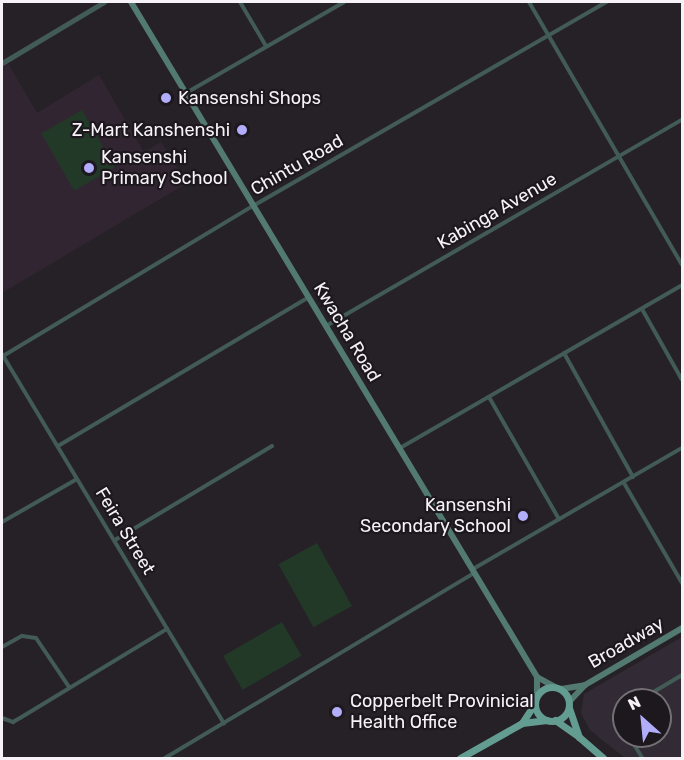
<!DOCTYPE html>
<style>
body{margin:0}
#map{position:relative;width:684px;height:760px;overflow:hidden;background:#262127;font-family:Rubik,sans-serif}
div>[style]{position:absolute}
.built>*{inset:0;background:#322a35}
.education>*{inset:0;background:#322532}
.green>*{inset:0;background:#223928;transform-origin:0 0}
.minor>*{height:4px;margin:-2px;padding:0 2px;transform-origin:2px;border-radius:2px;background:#425b55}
.tertiary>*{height:5px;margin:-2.5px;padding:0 2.5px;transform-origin:2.5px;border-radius:2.5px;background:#425b55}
.secondary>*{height:6px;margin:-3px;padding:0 3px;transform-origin:3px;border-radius:3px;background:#527a71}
.trunk>*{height:7px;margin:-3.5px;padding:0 3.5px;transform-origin:3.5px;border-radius:3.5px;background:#639c91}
.trunk>.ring{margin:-3.5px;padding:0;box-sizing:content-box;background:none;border:7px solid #639c91;border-radius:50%}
.dots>*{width:16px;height:16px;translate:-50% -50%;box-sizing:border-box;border:3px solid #1c181e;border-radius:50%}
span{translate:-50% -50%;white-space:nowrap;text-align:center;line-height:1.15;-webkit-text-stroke:4.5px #1c181e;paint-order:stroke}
.poi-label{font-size:18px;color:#f6f2f7}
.left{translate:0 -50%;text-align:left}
.right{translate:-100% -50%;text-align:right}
.street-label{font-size:18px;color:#f6f2f7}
.frame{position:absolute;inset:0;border:3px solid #f6f2f7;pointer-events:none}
.north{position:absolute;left:612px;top:688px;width:60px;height:60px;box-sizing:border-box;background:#1c181e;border:2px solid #736f75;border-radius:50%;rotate:333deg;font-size:16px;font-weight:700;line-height:24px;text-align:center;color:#f6f2f7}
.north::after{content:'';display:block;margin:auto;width:21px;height:27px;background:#b2adfa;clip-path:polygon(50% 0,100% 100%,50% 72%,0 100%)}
</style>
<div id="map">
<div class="built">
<div style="clip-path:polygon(evenodd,682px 637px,682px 758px,625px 758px,590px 730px,581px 713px,584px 694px,682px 637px,624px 700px,660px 700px,660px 736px,624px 736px,624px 700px)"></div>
</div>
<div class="education">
<div style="clip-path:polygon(8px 63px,37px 113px,99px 75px,144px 152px,161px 142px,187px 183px,2px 293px,2px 67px)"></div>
</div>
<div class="green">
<div style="left:82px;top:110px;width:66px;height:47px;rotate:60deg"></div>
<div style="left:317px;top:543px;width:72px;height:44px;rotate:61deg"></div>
<div style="left:282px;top:622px;width:39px;height:68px;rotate:60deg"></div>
</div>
<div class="minor">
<div style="left:240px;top:2px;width:51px;rotate:59.4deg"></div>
<div style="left:529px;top:2px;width:304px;rotate:59.8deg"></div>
<div style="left:186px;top:93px;width:182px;rotate:-29.9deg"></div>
<div style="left:642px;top:309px;width:81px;rotate:60.6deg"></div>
<div style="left:326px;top:326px;width:411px;rotate:-30.1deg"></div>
<div style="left:564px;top:353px;width:142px;rotate:60.9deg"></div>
<div style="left:2px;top:354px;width:431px;rotate:59deg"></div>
<div style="left:3px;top:356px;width:292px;rotate:-31deg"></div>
<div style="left:253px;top:206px;width:409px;rotate:-30deg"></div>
<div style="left:489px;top:397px;width:141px;rotate:60.2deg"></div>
<div style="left:58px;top:446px;width:292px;rotate:-30.7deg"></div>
<div style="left:400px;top:448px;width:326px;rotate:-30deg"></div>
<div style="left:624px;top:483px;width:116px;rotate:59.9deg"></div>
<div style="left:2px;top:522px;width:86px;rotate:-29.8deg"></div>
<div style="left:115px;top:540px;width:183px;rotate:-30.9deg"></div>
<div style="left:473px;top:569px;width:241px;rotate:-30.1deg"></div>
<div style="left:2px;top:647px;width:23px;rotate:-29deg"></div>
<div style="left:22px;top:636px;width:14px;rotate:8deg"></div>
<div style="left:36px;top:638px;width:59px;rotate:56deg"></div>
<div style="left:640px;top:700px;width:49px;rotate:-30.8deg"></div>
<div style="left:624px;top:709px;width:10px;rotate:114deg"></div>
<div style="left:620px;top:718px;width:9px;rotate:63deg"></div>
<div style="left:2px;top:718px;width:12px;rotate:20deg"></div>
<div style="left:13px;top:722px;width:8px;rotate:-30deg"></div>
<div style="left:20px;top:718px;width:172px;rotate:-31.2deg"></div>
<div style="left:629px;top:736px;width:26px;rotate:59deg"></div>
<div style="left:165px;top:758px;width:360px;rotate:-30.9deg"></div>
</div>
<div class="tertiary">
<div style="left:2px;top:63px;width:119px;rotate:-30.9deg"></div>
</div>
<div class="secondary">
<div style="left:131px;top:2px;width:788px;rotate:58.97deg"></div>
<div style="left:537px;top:677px;width:21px;rotate:29deg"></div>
<div style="left:561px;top:689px;width:24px;rotate:-9deg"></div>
<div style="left:537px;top:696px;width:19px;rotate:-90deg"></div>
<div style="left:569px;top:702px;width:23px;rotate:-47deg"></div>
<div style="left:585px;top:685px;width:113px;rotate:-30.4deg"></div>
</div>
<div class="trunk">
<div class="ring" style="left:535px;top:687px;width:27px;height:27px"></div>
<div style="left:569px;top:708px;width:31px;rotate:71deg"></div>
<div style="left:555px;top:720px;width:29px;rotate:35deg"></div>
<div style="left:579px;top:737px;width:32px;rotate:41deg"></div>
<div style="left:522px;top:723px;width:24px;rotate:-57deg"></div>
<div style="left:460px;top:758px;width:71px;rotate:-29.4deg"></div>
<div style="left:522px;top:723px;width:25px;rotate:-7deg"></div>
</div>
<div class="dots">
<div style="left:166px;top:98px;background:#b2adfa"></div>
<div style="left:242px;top:130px;background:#b2adfa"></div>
<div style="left:89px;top:168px;background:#b2adfa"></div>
<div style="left:523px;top:516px;background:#b2adfa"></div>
<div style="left:337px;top:712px;background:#b2adfa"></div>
</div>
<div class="poi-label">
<span class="left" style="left:178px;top:98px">Kansenshi Shops</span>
<span class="right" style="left:230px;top:130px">Z-Mart Kanshenshi</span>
<span class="left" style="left:101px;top:168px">Kansenshi<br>Primary School</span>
<span class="right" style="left:511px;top:516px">Kansenshi<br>Secondary School</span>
<span class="left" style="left:350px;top:712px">Copperbelt Provinicial<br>Health Office</span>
</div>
<div class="street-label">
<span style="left:297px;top:165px;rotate:-30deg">Chintu Road</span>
<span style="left:497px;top:211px;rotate:-30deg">Kabinga Avenue</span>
<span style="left:347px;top:332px;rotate:59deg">Kwacha Road</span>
<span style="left:125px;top:531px;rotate:59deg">Feira Street</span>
<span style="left:626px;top:643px;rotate:-30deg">Broadway</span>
</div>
<div class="frame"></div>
<div class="north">N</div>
</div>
